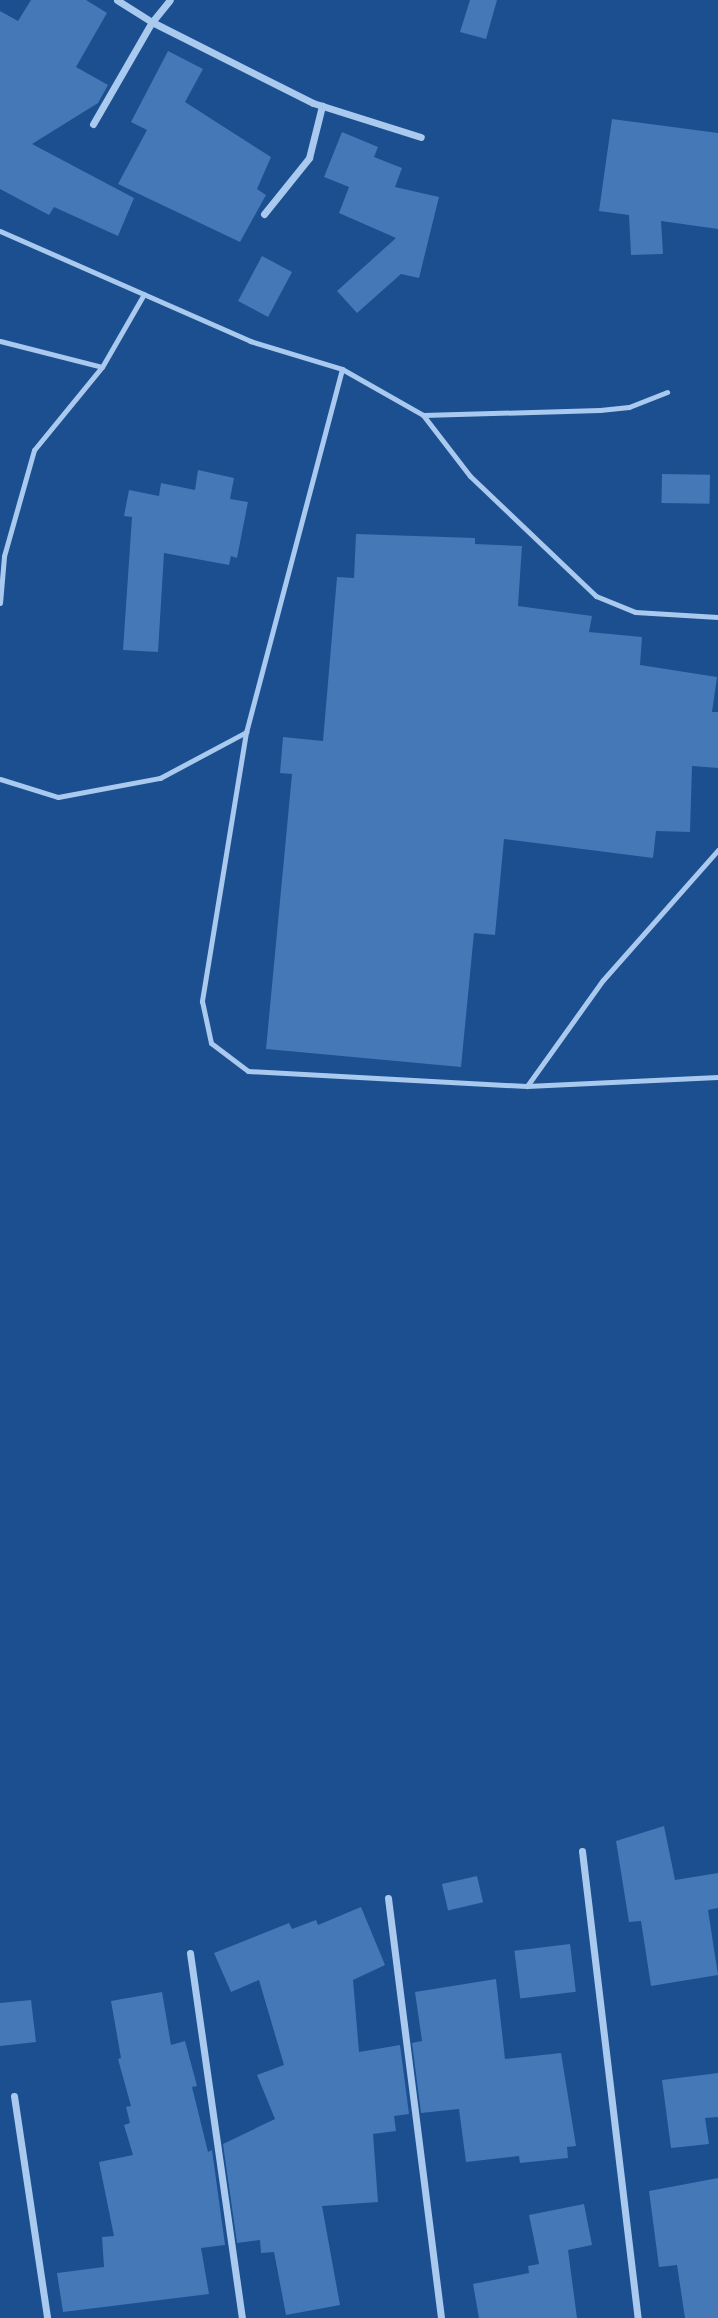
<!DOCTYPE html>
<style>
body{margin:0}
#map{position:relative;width:718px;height:2318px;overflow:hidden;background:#1b4f8f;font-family:"Work Sans",sans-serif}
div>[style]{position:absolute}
.building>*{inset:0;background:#4478b7;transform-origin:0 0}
.lane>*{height:5px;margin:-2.5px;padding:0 2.5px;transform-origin:2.5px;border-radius:2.5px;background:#a9c9ee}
.street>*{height:7px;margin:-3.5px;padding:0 3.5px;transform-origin:3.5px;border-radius:3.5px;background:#a9c9ee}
span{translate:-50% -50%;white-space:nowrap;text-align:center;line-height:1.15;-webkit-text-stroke:7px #1b4f8f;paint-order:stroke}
</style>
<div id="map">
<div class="building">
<div style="clip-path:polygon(31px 0,86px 0,107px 13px,76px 67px,108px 85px,98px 103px,32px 144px,134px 198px,118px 236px,54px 207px,49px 215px,0 189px,0 11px,18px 21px)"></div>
<div style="clip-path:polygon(470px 0,497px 0,486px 39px,460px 32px)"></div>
<div style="clip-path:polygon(168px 51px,203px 69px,185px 102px,271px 157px,257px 189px,266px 195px,240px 242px,118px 184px,147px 130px,131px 122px)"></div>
<div style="clip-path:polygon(612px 119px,718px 133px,718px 229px,661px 221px,663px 254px,631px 255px,629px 215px,599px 211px)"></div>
<div style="clip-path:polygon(342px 132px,378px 147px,374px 157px,402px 168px,395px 187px,439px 197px,419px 278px,401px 274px,357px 313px,337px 291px,396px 238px,339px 213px,349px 187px,324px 177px)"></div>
<div style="left:262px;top:256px;width:34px;height:51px;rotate:28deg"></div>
<div style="clip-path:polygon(198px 470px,234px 478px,230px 499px,248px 502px,237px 558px,231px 556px,229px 565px,164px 553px,158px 652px,123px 650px,132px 517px,124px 516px,129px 490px,159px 496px,161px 483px,195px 490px)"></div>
<div style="left:662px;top:474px;width:48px;height:29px;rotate:1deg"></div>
<div style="clip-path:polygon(356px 534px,475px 538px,475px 544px,522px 546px,518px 606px,592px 616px,589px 632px,642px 637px,640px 665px,717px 677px,712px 712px,718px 712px,718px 768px,692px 766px,690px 832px,656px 831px,653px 858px,504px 839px,495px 935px,474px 933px,461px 1067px,266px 1049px,292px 774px,280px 773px,283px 737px,323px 741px,337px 577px,354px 578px)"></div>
<div style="clip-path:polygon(664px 1826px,675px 1880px,718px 1873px,718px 1908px,708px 1910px,718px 1975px,651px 1986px,641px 1921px,629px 1922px,616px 1841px)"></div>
<div style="left:477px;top:1876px;width:27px;height:36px;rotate:77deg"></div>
<div style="clip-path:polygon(361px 1907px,385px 1965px,353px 1980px,359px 2052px,400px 2045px,409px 2114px,394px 2116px,396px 2131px,373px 2134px,378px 2202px,322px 2206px,340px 2305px,286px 2315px,274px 2252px,261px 2253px,260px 2240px,237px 2243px,223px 2144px,275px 2119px,257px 2075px,284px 2065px,259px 1980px,231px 1992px,214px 1953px,289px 1923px,292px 1929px,316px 1920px,318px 1925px)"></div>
<div style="left:570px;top:1944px;width:48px;height:56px;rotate:83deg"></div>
<div style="clip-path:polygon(496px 1979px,505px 2059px,561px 2053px,576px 2146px,567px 2147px,568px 2158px,520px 2163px,519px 2156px,466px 2162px,459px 2109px,421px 2113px,412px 2043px,422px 2041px,415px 1992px)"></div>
<div style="clip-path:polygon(162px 1992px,171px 2045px,185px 2041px,197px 2086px,192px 2087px,208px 2152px,212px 2150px,225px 2245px,201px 2248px,209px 2294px,63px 2312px,57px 2273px,104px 2267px,102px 2237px,114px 2236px,99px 2162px,133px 2155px,124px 2125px,130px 2123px,126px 2107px,131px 2106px,118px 2059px,121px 2058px,111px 2001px)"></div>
<div style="clip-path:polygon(31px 2000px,36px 2042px,0 2046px,0 2003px)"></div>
<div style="clip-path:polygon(718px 2073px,718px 2117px,705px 2118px,709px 2144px,671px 2148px,662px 2080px)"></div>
<div style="clip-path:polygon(718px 2178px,718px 2318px,685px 2318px,677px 2265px,659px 2267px,649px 2191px)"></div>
<div style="clip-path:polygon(584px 2204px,592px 2245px,568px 2250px,577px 2318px,479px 2318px,473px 2284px,529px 2273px,528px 2266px,539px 2264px,529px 2215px)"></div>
</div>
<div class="lane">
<div style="left:0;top:231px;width:273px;rotate:23.7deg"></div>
<div style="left:250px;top:341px;width:96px;rotate:16.9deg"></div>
<div style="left:342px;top:369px;width:93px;rotate:29.6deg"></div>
<div style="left:423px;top:415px;width:77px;rotate:52.4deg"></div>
<div style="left:470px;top:476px;width:174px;rotate:43.6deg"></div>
<div style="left:596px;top:596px;width:42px;rotate:22.3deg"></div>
<div style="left:635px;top:612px;width:83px;rotate:3.4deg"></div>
<div style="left:0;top:341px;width:105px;rotate:14.3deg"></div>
<div style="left:102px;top:367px;width:84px;rotate:-60.1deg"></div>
<div style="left:342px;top:369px;width:375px;rotate:104.8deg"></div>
<div style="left:246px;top:732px;width:273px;rotate:99.3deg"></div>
<div style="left:202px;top:1001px;width:43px;rotate:77.9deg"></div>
<div style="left:211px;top:1043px;width:46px;rotate:37.1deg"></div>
<div style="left:248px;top:1071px;width:279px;rotate:3.1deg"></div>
<div style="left:527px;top:1086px;width:191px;rotate:-2.7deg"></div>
<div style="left:423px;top:415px;width:177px;rotate:-1.6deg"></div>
<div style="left:600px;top:410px;width:29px;rotate:-6deg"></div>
<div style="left:629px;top:407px;width:41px;rotate:-21.5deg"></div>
<div style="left:0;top:603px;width:47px;rotate:-85.1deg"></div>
<div style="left:4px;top:556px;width:110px;rotate:-74.2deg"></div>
<div style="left:34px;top:450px;width:107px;rotate:-50.7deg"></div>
<div style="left:0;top:779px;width:61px;rotate:17.2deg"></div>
<div style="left:58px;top:797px;width:104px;rotate:-10.6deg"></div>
<div style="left:160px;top:778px;width:98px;rotate:-28.1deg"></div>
<div style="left:527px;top:1086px;width:130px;rotate:-54.4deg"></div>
<div style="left:603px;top:980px;width:174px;rotate:-48.5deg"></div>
</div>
<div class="street">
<div style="left:117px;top:0;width:41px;rotate:32.2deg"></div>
<div style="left:152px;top:22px;width:180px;rotate:26.7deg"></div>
<div style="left:313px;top:103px;width:113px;rotate:17.5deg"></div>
<div style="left:93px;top:124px;width:118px;rotate:-60deg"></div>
<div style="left:152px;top:22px;width:28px;rotate:-51deg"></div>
<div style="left:264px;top:214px;width:72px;rotate:-51.2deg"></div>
<div style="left:309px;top:158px;width:54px;rotate:-76deg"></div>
<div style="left:582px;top:1851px;width:470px;rotate:83.2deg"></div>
<div style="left:388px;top:1898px;width:423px;rotate:82.8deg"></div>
<div style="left:190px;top:1953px;width:369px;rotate:81.9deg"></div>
<div style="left:14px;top:2096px;width:224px;rotate:81.5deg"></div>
</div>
</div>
